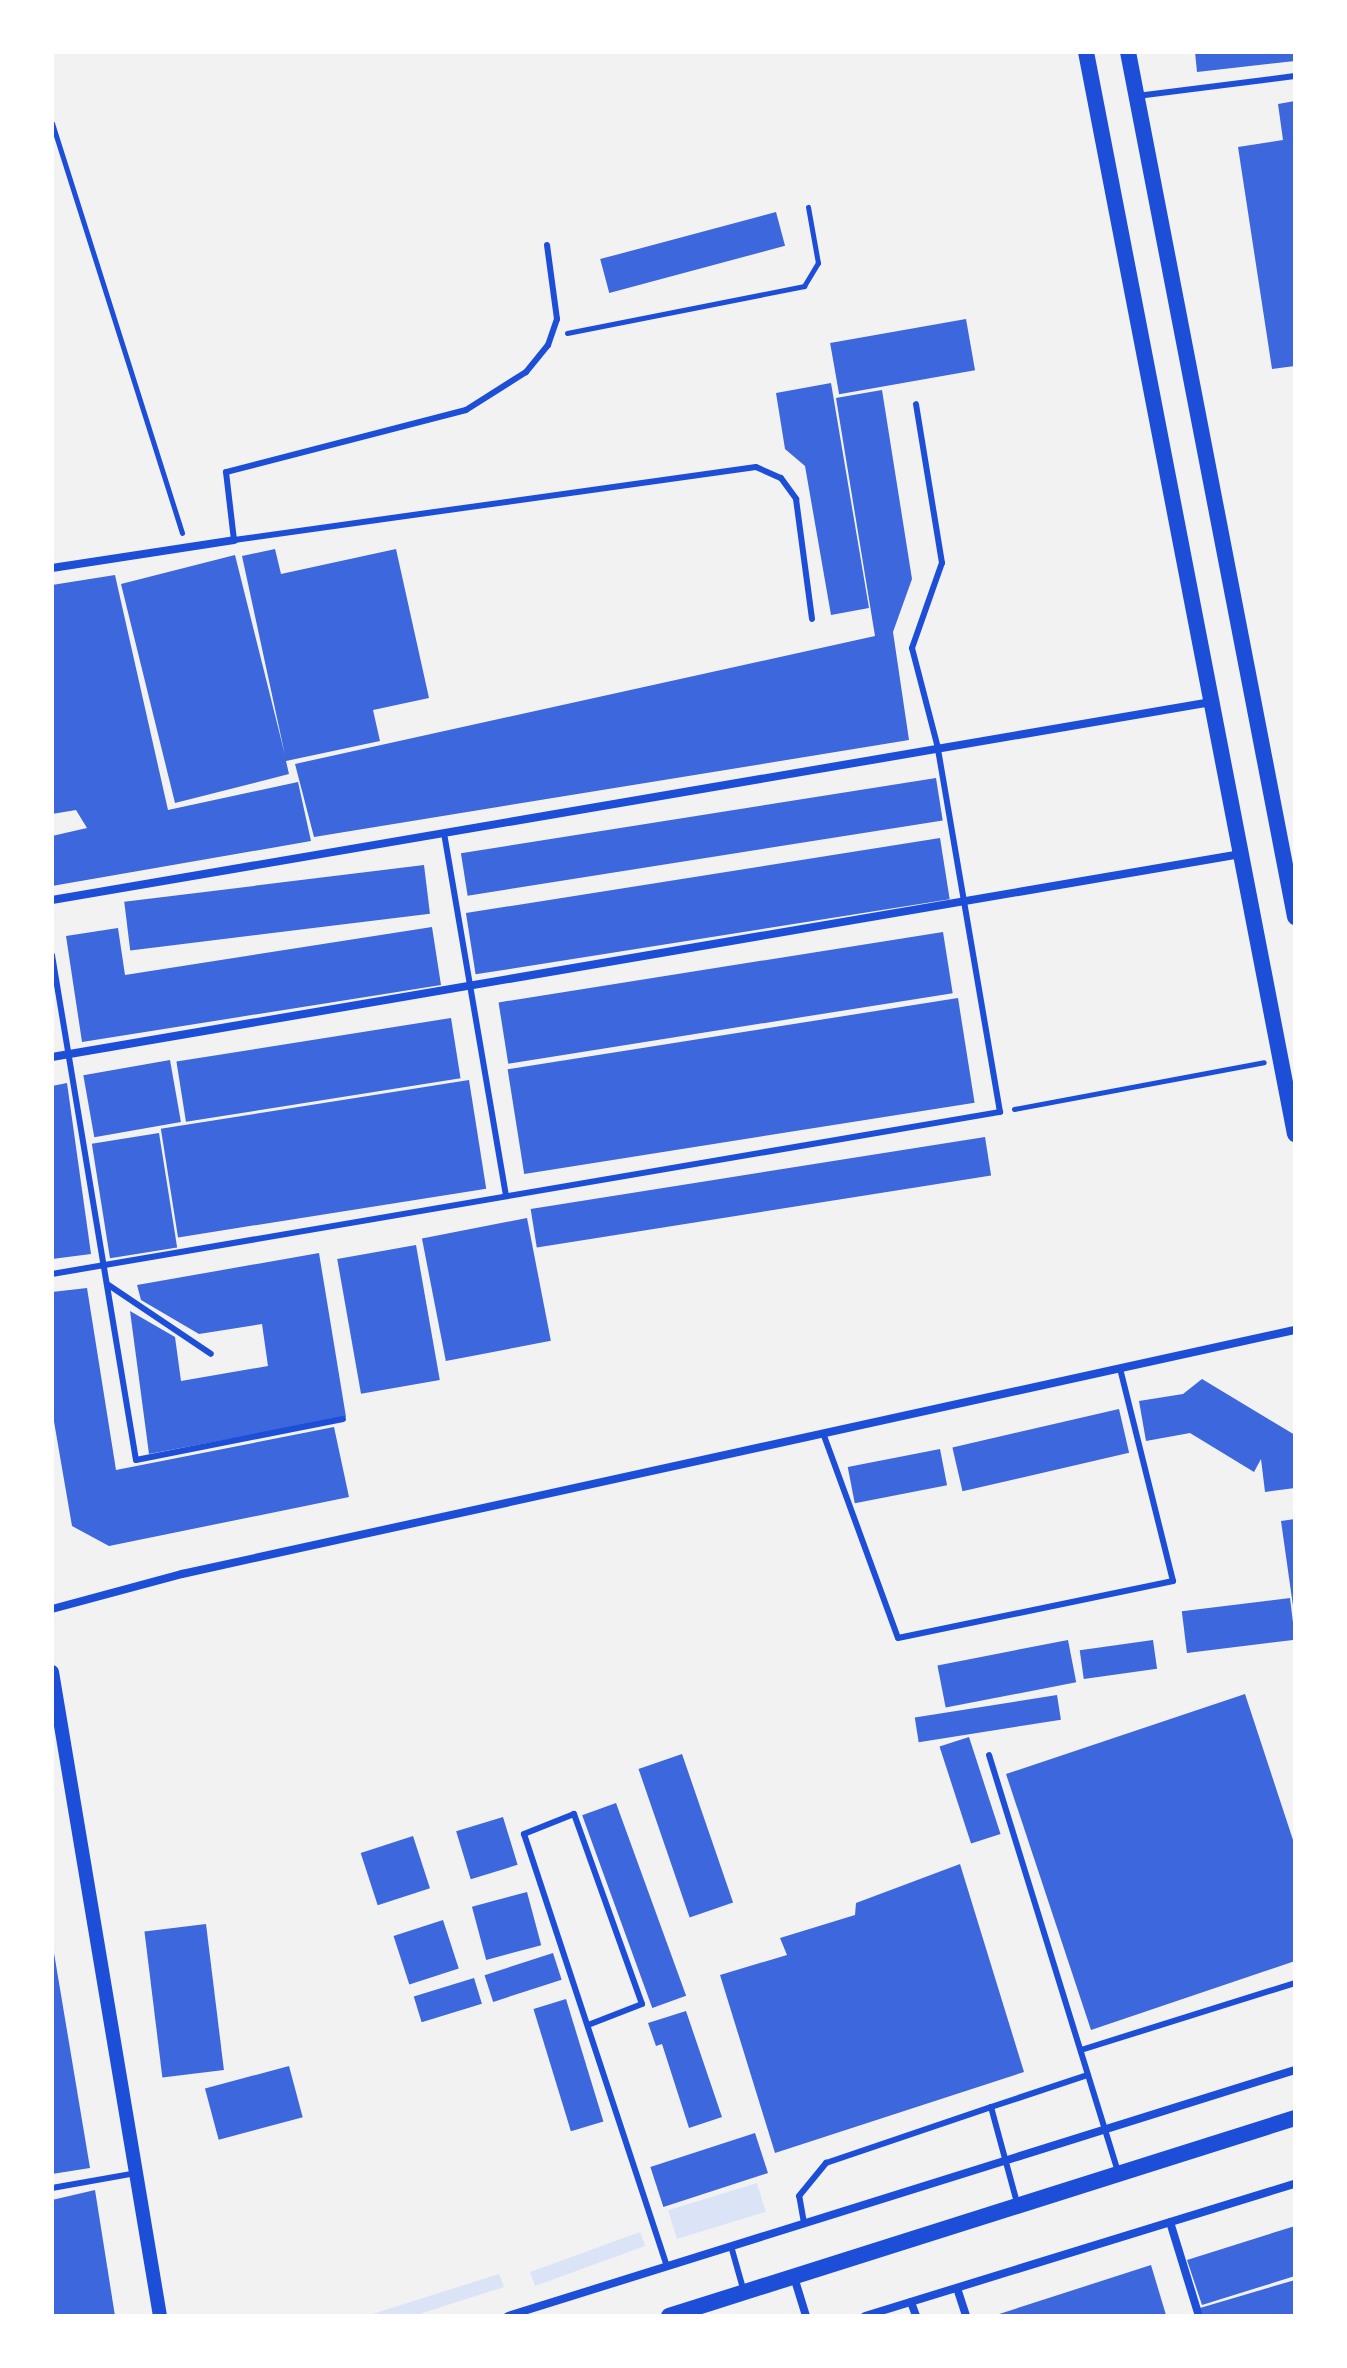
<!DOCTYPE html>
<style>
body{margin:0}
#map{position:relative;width:1347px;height:2368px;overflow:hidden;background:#f2f2f2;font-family:"Varela Round",sans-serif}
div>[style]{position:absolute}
.green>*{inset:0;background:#dbe4f7;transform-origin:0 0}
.building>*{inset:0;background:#3d67dc;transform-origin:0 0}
.path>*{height:5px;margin:-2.5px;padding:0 2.5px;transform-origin:2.5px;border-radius:2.5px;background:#1d4ed8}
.service>*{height:6px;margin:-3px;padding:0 3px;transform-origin:3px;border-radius:3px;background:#1d4ed8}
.minor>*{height:8px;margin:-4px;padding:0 4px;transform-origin:4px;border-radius:4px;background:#1d4ed8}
.tertiary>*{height:14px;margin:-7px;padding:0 7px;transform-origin:7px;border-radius:7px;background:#1d4ed8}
.secondary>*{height:16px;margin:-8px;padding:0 8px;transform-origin:8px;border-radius:8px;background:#1d4ed8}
span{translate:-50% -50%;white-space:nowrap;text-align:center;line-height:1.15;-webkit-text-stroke:8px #fff;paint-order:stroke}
.frame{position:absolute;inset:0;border:54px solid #fff;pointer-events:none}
</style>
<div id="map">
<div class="green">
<div style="left:757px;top:2183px;width:30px;height:93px;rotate:73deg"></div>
<div style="left:640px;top:2232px;width:15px;height:117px;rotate:70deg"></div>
<div style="clip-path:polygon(499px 2274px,504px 2287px,413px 2316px,366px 2316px)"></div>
</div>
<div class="building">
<div style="clip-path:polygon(1195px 52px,1295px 52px,1295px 61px,1197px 72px)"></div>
<div style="clip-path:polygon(1295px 101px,1295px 366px,1272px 369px,1238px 147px,1283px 140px,1278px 104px)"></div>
<div style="left:776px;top:212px;width:35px;height:182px;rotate:75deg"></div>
<div style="left:966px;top:319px;width:52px;height:138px;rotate:80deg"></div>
<div style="clip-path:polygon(831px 383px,869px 608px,831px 615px,805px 466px,785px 449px,776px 393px)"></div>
<div style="clip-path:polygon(882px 390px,912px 579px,893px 632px,909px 740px,314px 837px,295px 764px,875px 636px,836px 398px)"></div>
<div style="clip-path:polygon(275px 549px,281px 574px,396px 549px,429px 698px,373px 710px,380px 741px,286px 761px,289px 774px,175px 803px,121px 584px,235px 555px,285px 755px,242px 556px)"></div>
<div style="clip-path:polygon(115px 575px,168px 810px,298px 782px,311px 841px,52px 886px,52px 836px,87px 828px,76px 810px,52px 814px,52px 585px)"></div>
<div style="left:936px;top:778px;width:43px;height:481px;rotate:81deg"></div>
<div style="left:940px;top:838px;width:62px;height:480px;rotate:81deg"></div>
<div style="left:424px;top:865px;width:49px;height:302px;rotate:83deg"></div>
<div style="clip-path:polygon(432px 927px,441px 985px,82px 1042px,66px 936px,118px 928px,125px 975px)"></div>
<div style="left:943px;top:932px;width:62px;height:450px;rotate:81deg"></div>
<div style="left:958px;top:998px;width:106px;height:456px;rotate:81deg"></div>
<div style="left:451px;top:1018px;width:61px;height:278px;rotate:81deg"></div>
<div style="left:170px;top:1060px;width:63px;height:88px;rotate:80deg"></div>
<div style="left:469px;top:1080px;width:110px;height:312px;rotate:81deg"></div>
<div style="clip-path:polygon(67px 1083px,91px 1254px,52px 1259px,52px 1086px)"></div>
<div style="left:159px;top:1133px;width:116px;height:68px;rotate:81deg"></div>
<div style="left:985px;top:1137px;width:39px;height:460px;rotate:81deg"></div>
<div style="left:527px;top:1218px;width:125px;height:107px;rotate:79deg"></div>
<div style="left:416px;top:1245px;width:137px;height:80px;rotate:80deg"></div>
<div style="clip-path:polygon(319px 1253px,346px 1417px,149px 1454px,130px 1311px,175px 1337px,181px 1381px,268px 1366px,262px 1324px,199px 1334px,141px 1300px,137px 1285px)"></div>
<div style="clip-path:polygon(87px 1288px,116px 1470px,334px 1427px,349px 1497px,109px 1546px,72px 1526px,52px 1410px,52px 1292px)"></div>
<div style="clip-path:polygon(1202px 1379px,1295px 1435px,1295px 1488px,1265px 1492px,1261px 1459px,1254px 1472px,1190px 1433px,1146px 1441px,1139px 1401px,1183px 1394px)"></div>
<div style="left:1119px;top:1409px;width:45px;height:171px;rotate:77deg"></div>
<div style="left:940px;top:1449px;width:37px;height:94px;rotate:79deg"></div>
<div style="clip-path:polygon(1295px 1519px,1295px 1606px,1293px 1606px,1281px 1521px)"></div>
<div style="left:1290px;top:1598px;width:42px;height:109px;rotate:83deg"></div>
<div style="left:1068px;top:1640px;width:43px;height:133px;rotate:79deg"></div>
<div style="left:1153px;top:1640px;width:29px;height:74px;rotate:82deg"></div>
<div style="clip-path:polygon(1245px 1694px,1295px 1846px,1295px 1961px,1091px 2030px,1006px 1774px)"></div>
<div style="left:1057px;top:1695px;width:25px;height:144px;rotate:81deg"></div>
<div style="left:969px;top:1737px;width:102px;height:31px;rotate:72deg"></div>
<div style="left:682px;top:1754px;width:157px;height:46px;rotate:71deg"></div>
<div style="left:616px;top:1803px;width:205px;height:36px;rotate:70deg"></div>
<div style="left:503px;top:1817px;width:50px;height:49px;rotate:73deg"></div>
<div style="left:413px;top:1836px;width:55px;height:55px;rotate:72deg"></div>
<div style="clip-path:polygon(960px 1864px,1024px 2072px,775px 2153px,720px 1975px,787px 1955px,780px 1938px,855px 1915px,856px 1903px)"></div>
<div style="left:527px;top:1892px;width:55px;height:57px;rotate:75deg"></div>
<div style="left:443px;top:1920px;width:51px;height:52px;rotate:72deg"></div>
<div style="left:206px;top:1924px;width:147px;height:62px;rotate:83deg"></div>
<div style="clip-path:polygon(52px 1941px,90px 2168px,52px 2174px)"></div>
<div style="left:553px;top:1953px;width:28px;height:72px;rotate:72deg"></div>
<div style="left:474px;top:1978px;width:27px;height:63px;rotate:73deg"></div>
<div style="left:566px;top:1999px;width:128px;height:34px;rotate:73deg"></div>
<div style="clip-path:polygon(686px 2011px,722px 2117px,689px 2128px,662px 2044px,656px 2046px,648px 2023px)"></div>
<div style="left:289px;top:2066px;width:53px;height:87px;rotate:75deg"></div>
<div style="left:755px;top:2133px;width:42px;height:110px;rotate:72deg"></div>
<div style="clip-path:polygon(95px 2190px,115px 2316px,52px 2316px,52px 2200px)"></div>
<div style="clip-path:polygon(1295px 2226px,1295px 2276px,1202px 2305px,1187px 2260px)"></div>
<div style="clip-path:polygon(1151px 2265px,1166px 2315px,996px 2316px,996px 2315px)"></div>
<div style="clip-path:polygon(1295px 2280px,1295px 2316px,1203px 2316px,1200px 2308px)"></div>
</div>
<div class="path">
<div style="left:52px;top:123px;width:430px;rotate:72.4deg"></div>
<div style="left:567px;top:333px;width:242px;rotate:-11.2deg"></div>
<div style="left:804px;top:286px;width:27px;rotate:-59deg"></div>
<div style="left:818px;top:263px;width:57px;rotate:-100.1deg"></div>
<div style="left:1014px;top:1109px;width:254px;rotate:-10.6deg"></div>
</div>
<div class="service">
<div style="left:1137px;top:96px;width:159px;rotate:-7.2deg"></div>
<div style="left:547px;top:245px;width:75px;rotate:82.3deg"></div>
<div style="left:557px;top:319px;width:28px;rotate:109deg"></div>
<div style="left:548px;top:345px;width:35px;rotate:129deg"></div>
<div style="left:526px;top:372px;width:71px;rotate:147.7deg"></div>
<div style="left:466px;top:410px;width:248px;rotate:165.5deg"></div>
<div style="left:226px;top:472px;width:68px;rotate:83.3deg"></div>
<div style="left:234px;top:540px;width:527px;rotate:-7.96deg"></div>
<div style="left:756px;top:467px;width:27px;rotate:24deg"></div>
<div style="left:781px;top:478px;width:26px;rotate:54deg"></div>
<div style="left:796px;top:499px;width:121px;rotate:82.4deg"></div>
<div style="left:444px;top:833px;width:368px;rotate:80.3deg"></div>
<div style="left:52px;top:955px;width:512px;rotate:80.56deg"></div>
<div style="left:136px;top:1460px;width:211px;rotate:-11.2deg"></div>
<div style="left:52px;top:1274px;width:962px;rotate:-9.7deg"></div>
<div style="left:1000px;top:1112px;width:369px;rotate:-99.7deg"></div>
<div style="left:938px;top:748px;width:103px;rotate:-104.6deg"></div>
<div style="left:912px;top:648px;width:90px;rotate:-70.6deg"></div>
<div style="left:942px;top:563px;width:161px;rotate:-99.3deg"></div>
<div style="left:107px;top:1284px;width:125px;rotate:33.9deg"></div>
<div style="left:823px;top:1433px;width:218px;rotate:69.9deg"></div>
<div style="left:898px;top:1638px;width:281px;rotate:-11.7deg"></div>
<div style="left:1173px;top:1581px;width:219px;rotate:-104deg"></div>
<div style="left:989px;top:1755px;width:439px;rotate:72.8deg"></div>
<div style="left:588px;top:2025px;width:58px;rotate:-21.3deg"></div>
<div style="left:642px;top:2004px;width:202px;rotate:-109.7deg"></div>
<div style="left:574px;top:1814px;width:54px;rotate:158.2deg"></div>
<div style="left:524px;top:1834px;width:455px;rotate:71.7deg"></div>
<div style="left:1081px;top:2050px;width:224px;rotate:-17.4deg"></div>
<div style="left:991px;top:2107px;width:102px;rotate:-18.3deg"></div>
<div style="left:52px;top:2188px;width:85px;rotate:-10.1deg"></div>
<div style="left:804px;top:2223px;width:27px;rotate:-100deg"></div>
<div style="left:799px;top:2196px;width:43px;rotate:-50.7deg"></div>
<div style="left:826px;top:2163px;width:174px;rotate:-18.7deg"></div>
<div style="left:991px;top:2107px;width:99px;rotate:74.8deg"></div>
<div style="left:731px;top:2246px;width:48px;rotate:74.2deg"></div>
</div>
<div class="minor">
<div style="left:52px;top:568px;width:184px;rotate:-8.7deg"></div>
<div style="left:52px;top:900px;width:1176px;rotate:-9.69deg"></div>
<div style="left:52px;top:1057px;width:1206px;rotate:-9.69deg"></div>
<div style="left:52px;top:1609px;width:135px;rotate:-15.1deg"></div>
<div style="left:182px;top:1574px;width:1139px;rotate:-12.37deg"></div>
<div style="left:1170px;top:2222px;width:98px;rotate:72.9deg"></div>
<div style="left:794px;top:2277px;width:41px;rotate:72.9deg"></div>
<div style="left:957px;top:2288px;width:29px;rotate:72deg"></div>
<div style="left:911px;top:2302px;width:15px;rotate:70deg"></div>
<div style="left:508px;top:2316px;width:825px;rotate:-17.36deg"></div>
<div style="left:865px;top:2316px;width:450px;rotate:-17.1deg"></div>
</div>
<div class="tertiary">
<div style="left:52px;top:1672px;width:653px;rotate:80.48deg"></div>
</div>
<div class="secondary">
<div style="left:1086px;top:52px;width:1102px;rotate:79.07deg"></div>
<div style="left:1128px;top:52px;width:881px;rotate:79.07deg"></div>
<div style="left:669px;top:2316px;width:657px;rotate:-17.55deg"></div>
</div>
<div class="frame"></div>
</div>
